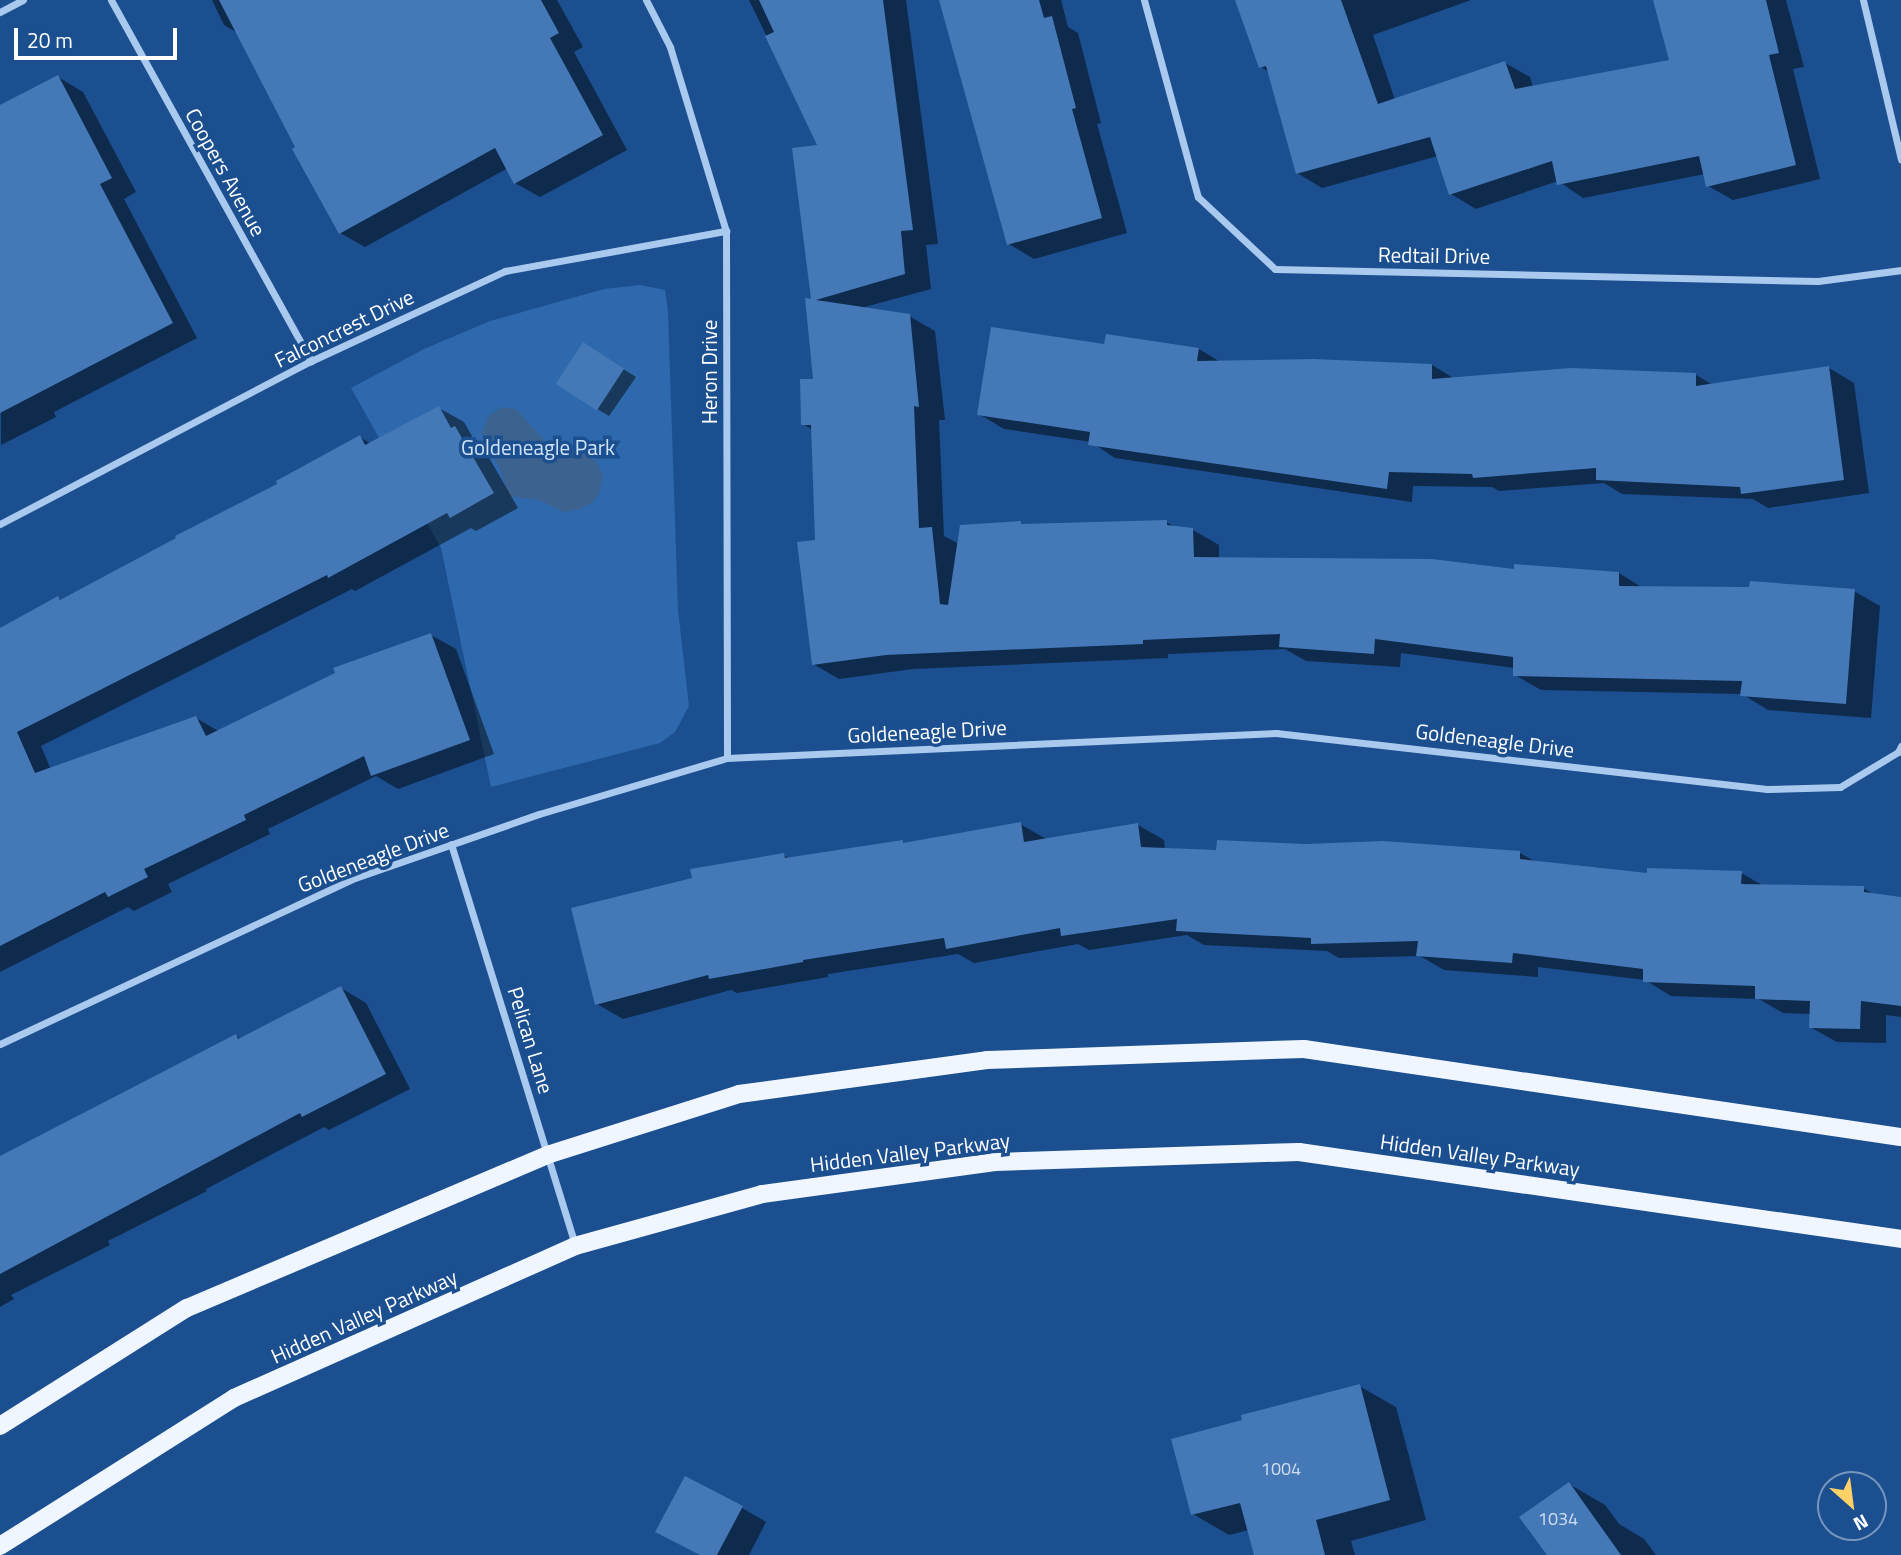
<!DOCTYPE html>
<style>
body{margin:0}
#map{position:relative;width:1901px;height:1555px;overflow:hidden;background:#1b4f8f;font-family:"Titillium Web",sans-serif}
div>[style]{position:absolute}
.green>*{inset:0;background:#2e69ad}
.water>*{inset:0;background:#3c6290}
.shadow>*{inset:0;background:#0007}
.building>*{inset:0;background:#4478b7;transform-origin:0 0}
.street>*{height:7px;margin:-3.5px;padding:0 3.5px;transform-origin:3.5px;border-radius:3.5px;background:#a9c9ee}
.primary>*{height:18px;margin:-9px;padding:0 9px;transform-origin:9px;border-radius:9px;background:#f0f6ff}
span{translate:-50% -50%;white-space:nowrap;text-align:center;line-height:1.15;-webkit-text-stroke:7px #1b4f8f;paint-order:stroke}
.number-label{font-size:18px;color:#d0dded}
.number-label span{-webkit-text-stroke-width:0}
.street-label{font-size:21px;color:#fff}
.park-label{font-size:21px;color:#cfe3fa}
.north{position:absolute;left:1817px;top:1471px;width:70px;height:70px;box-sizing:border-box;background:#1b4f8f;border:2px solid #7695bc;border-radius:50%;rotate:152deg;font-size:19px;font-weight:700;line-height:28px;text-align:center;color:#fff}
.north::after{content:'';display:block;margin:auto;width:24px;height:32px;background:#ffd166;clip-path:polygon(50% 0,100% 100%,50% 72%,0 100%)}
.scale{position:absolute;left:14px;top:28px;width:163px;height:32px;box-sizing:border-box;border:4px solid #fff;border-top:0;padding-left:9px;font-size:21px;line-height:24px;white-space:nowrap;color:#fff;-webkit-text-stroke:5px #1b4f8f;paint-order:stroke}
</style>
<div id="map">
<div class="green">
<div style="clip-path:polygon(640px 285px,665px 290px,668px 311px,678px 610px,689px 706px,675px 732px,660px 743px,491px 787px,441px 548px,351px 388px,424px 349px,490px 321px,604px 289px)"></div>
</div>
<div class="water">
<div style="clip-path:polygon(502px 407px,516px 409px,545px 441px,574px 448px,596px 461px,603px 476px,600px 491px,593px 502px,580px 509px,564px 512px,539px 500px,508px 496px,500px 468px,484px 443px,482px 432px,488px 416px)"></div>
</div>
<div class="shadow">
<div style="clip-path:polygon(212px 0,557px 0,583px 47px,574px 52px,627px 150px,540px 197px,515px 183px,508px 168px,365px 247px,340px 233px,238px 33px,224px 25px)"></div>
<div style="clip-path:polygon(749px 0,906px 0,938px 244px,926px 245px,931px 289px,861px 308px,909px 316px,935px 331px,945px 420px,939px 420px,944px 536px,959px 544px,1020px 523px,1026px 526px,1166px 522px,1178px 528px,1193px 530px,1219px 545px,1219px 559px,1619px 573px,1643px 588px,1854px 591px,1880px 606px,1871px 718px,1768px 710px,1742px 694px,1541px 690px,1515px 675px,1515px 668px,1401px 653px,1400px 667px,1306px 661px,1285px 649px,1168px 654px,1168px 658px,913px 669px,839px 679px,813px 664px,817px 542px,813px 430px,803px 424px,815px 381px,813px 301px,820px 146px)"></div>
<div style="clip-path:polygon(941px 0,1061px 0,1068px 27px,1078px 33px,1101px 123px,1097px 124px,1127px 233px,1034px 259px,1009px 244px)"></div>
<div style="clip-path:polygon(1236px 0,1471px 0,1373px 35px,1395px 100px,1505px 63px,1530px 77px,1533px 87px,1671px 62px,1655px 0,1786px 0,1804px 67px,1793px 69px,1820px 179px,1733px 200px,1708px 186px,1705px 174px,1583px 198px,1558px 181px,1476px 209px,1451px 194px,1438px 156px,1322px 188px,1297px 173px,1269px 72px,1261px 67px)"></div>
<div style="clip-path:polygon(58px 77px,83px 92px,136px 192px,124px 199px,197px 338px,54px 412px,56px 417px,1px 445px,0 106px)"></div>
<div style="clip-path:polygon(1107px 336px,1199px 349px,1222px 363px,1432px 365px,1455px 379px,1696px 375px,1713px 385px,1829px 368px,1854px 383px,1869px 493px,1768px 508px,1753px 499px,1622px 494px,1604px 483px,1499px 491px,1492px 487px,1413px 486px,1412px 502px,1115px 458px,1091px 442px,1004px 429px,979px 414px,1105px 346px)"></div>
<div style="clip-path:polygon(595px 351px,636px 377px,609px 416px,597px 409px)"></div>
<div style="clip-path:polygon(439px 408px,464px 422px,473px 438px,480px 442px,518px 508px,476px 531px,471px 528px,355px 591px,352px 589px,41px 746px,51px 770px,196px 718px,220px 732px,431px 635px,456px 649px,494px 754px,398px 789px,376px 776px,268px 829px,270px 834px,168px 884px,172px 892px,134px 911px,128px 907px,0 972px,0 630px,58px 598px,63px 601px,279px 485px,360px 437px,371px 444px)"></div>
<div style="clip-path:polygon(1020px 824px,1048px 840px,1138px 825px,1164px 840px,1165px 850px,1520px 853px,1536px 862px,1648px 875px,1741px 873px,1764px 886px,1863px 888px,1876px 896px,1901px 898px,1901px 1017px,1886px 1015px,1886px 1043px,1837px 1042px,1810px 1027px,1811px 1014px,1783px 1013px,1759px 999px,1671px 996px,1645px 980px,1538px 967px,1538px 977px,1444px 970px,1420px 956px,1339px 958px,1327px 951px,1204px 945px,1187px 935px,1089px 950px,1078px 944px,974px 963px,958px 954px,828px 974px,828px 977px,737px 993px,731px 990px,623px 1019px,597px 1004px,783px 855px,790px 859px,902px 842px,906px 844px)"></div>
<div style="clip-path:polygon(341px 988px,366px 1003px,410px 1089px,329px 1130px,324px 1127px,206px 1189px,207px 1191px,108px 1241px,110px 1245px,11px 1295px,14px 1299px,0 1307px,0 1158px,236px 1036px,241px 1039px)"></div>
<div style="clip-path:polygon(1359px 1386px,1396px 1407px,1426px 1520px,1351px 1541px,1355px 1555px,1255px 1555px,1249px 1530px,1229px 1535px,1193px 1514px,1244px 1421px)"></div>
<div style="clip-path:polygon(1569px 1484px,1605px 1505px,1619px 1524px,1644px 1539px,1656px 1555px,1549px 1555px)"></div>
<div style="clip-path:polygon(742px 1508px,766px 1522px,749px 1555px,700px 1555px)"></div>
</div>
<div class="building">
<div style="clip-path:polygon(219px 0,541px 0,559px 33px,550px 38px,603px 135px,514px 184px,495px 148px,339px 234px,292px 149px,295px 147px)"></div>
<div style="clip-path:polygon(759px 0,883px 0,913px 230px,901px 231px,905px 274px,816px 300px,910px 314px,919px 407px,914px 406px,919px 528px,932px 527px,940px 604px,948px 605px,960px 525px,1021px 521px,1021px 524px,1167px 520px,1167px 525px,1193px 528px,1194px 557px,1432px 559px,1514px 569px,1514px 564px,1619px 572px,1619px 586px,1749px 587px,1750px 581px,1855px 589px,1846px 704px,1740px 696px,1742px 681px,1513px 676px,1513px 657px,1375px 639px,1374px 654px,1279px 647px,1280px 634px,1143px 640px,1143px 644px,886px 655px,812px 665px,797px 542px,815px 540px,811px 425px,801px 425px,800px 379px,813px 379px,805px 298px,811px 299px,792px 148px,817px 145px,765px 36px,774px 32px)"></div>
<div style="clip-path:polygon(939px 0,1039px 0,1044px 18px,1052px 16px,1076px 108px,1072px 109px,1102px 218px,1007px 245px)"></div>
<div style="clip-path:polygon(1235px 0,1341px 0,1378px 104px,1505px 61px,1515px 89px,1669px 60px,1653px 0,1766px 0,1779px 53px,1769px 55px,1796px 165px,1706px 187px,1699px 156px,1557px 185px,1552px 161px,1449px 195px,1430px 137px,1296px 174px,1266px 66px,1259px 68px)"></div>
<div style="clip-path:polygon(58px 75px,112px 178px,100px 184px,173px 323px,0 413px,0 105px)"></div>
<div style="clip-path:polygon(991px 327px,1104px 344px,1106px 334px,1199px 348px,1197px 361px,1313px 359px,1432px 364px,1432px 379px,1571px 368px,1696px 373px,1696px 386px,1829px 366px,1844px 480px,1741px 494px,1740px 487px,1596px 480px,1596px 468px,1473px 478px,1472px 474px,1389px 472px,1387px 489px,1088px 445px,1090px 432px,977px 415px)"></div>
<div style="left:583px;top:342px;width:49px;height:50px;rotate:33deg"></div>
<div style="clip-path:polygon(439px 406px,451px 428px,455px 426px,494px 493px,450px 518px,447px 513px,328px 578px,327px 575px,17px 732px,35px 773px,196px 716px,206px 736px,335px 673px,333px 668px,431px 633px,470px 740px,371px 776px,364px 756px,244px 815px,246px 820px,144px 869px,148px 877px,108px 897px,105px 892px,0 946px,0 628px,58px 596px,60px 600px,176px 538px,175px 536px,277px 484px,276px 481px,360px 435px,365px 445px)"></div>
<div style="clip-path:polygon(1021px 822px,1024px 842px,1138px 823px,1141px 847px,1216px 850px,1217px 840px,1306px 844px,1383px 841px,1520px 851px,1520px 859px,1647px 873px,1647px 868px,1742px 871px,1741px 884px,1864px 886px,1864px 892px,1901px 897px,1901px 1006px,1861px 1001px,1860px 1029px,1809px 1028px,1810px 1001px,1755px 999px,1755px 986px,1643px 982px,1643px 969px,1513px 953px,1512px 963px,1416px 956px,1418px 941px,1311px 944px,1311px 938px,1176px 931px,1177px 919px,1061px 936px,1060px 928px,946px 949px,944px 938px,803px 960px,803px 962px,709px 979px,708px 975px,595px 1005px,571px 908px,692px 878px,690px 869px,784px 853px,785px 858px,903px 840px,903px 843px)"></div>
<div style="clip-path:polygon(341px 986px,386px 1074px,302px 1117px,300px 1113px,0 1274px,0 1156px,236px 1034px,238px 1039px)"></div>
<div style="clip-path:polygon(1360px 1384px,1390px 1500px,1316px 1520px,1325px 1555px,1254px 1555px,1240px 1503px,1191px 1515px,1171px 1439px,1242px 1420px,1241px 1415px)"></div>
<div style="clip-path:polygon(685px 1476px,743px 1506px,717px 1555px,700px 1555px,655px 1532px)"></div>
<div style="clip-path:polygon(1569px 1482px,1621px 1555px,1547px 1555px,1519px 1517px)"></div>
</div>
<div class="street">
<div style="left:111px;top:0;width:413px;rotate:61deg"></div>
<div style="left:646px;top:0;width:53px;rotate:62.9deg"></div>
<div style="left:670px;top:47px;width:192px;rotate:73.1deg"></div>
<div style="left:726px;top:231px;width:527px;rotate:89.89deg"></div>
<div style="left:1144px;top:0;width:204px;rotate:74.7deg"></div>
<div style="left:1198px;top:197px;width:105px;rotate:43.1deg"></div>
<div style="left:1275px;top:269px;width:543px;rotate:1.27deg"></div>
<div style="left:1818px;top:281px;width:84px;rotate:-7.5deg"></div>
<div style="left:1863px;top:0;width:164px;rotate:76.6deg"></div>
<div style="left:0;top:12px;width:26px;rotate:-28deg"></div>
<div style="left:0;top:524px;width:351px;rotate:-27.7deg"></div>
<div style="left:311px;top:361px;width:214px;rotate:-24.9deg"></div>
<div style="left:505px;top:271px;width:225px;rotate:-10.3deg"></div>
<div style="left:451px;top:844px;width:420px;rotate:72.8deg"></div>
<div style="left:0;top:1044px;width:392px;rotate:-25.1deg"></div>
<div style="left:355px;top:878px;width:195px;rotate:-19.2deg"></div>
<div style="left:539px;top:814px;width:196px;rotate:-16.6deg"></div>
<div style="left:727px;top:758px;width:550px;rotate:-2.61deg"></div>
<div style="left:1276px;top:733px;width:494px;rotate:6.5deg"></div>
<div style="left:1767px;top:789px;width:73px;rotate:-1.6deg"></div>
<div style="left:1840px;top:787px;width:68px;rotate:-31.1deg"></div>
<div style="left:1898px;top:752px;width:7px;rotate:-63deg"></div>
</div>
<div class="primary">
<div style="left:0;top:1426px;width:221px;rotate:-32.3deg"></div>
<div style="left:187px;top:1308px;width:391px;rotate:-23deg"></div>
<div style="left:547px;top:1155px;width:201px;rotate:-17.6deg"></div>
<div style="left:739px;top:1094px;width:250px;rotate:-7.8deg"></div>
<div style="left:987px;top:1060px;width:317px;rotate:-2deg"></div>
<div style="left:1304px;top:1049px;width:603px;rotate:8.39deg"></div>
<div style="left:0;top:1546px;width:277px;rotate:-32.3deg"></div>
<div style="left:234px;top:1398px;width:373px;rotate:-24deg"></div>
<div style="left:575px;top:1246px;width:194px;rotate:-15.5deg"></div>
<div style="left:762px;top:1194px;width:235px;rotate:-7.8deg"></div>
<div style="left:995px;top:1162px;width:304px;rotate:-1.9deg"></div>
<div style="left:1299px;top:1152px;width:608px;rotate:8.22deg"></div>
</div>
<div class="number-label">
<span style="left:1281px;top:1469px">1004</span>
<span style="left:1558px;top:1519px">1034</span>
</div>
<div class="street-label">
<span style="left:226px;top:172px;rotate:61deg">Coopers Avenue</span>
<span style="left:1434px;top:255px;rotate:1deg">Redtail Drive</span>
<span style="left:344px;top:328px;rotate:-26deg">Falconcrest Drive</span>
<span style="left:709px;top:372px;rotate:-90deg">Heron Drive</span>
<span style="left:927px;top:731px;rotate:-3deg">Goldeneagle Drive</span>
<span style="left:1495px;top:740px;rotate:7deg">Goldeneagle Drive</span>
<span style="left:373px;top:857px;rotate:-21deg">Goldeneagle Drive</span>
<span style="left:531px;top:1040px;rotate:73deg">Pelican Lane</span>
<span style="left:910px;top:1152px;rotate:-7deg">Hidden Valley Parkway</span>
<span style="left:1480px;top:1155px;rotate:8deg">Hidden Valley Parkway</span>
<span style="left:364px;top:1316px;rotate:-24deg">Hidden Valley Parkway</span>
</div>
<div class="park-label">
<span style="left:538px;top:447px">Goldeneagle Park</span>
</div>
<div class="north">N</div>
<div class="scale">20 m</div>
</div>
